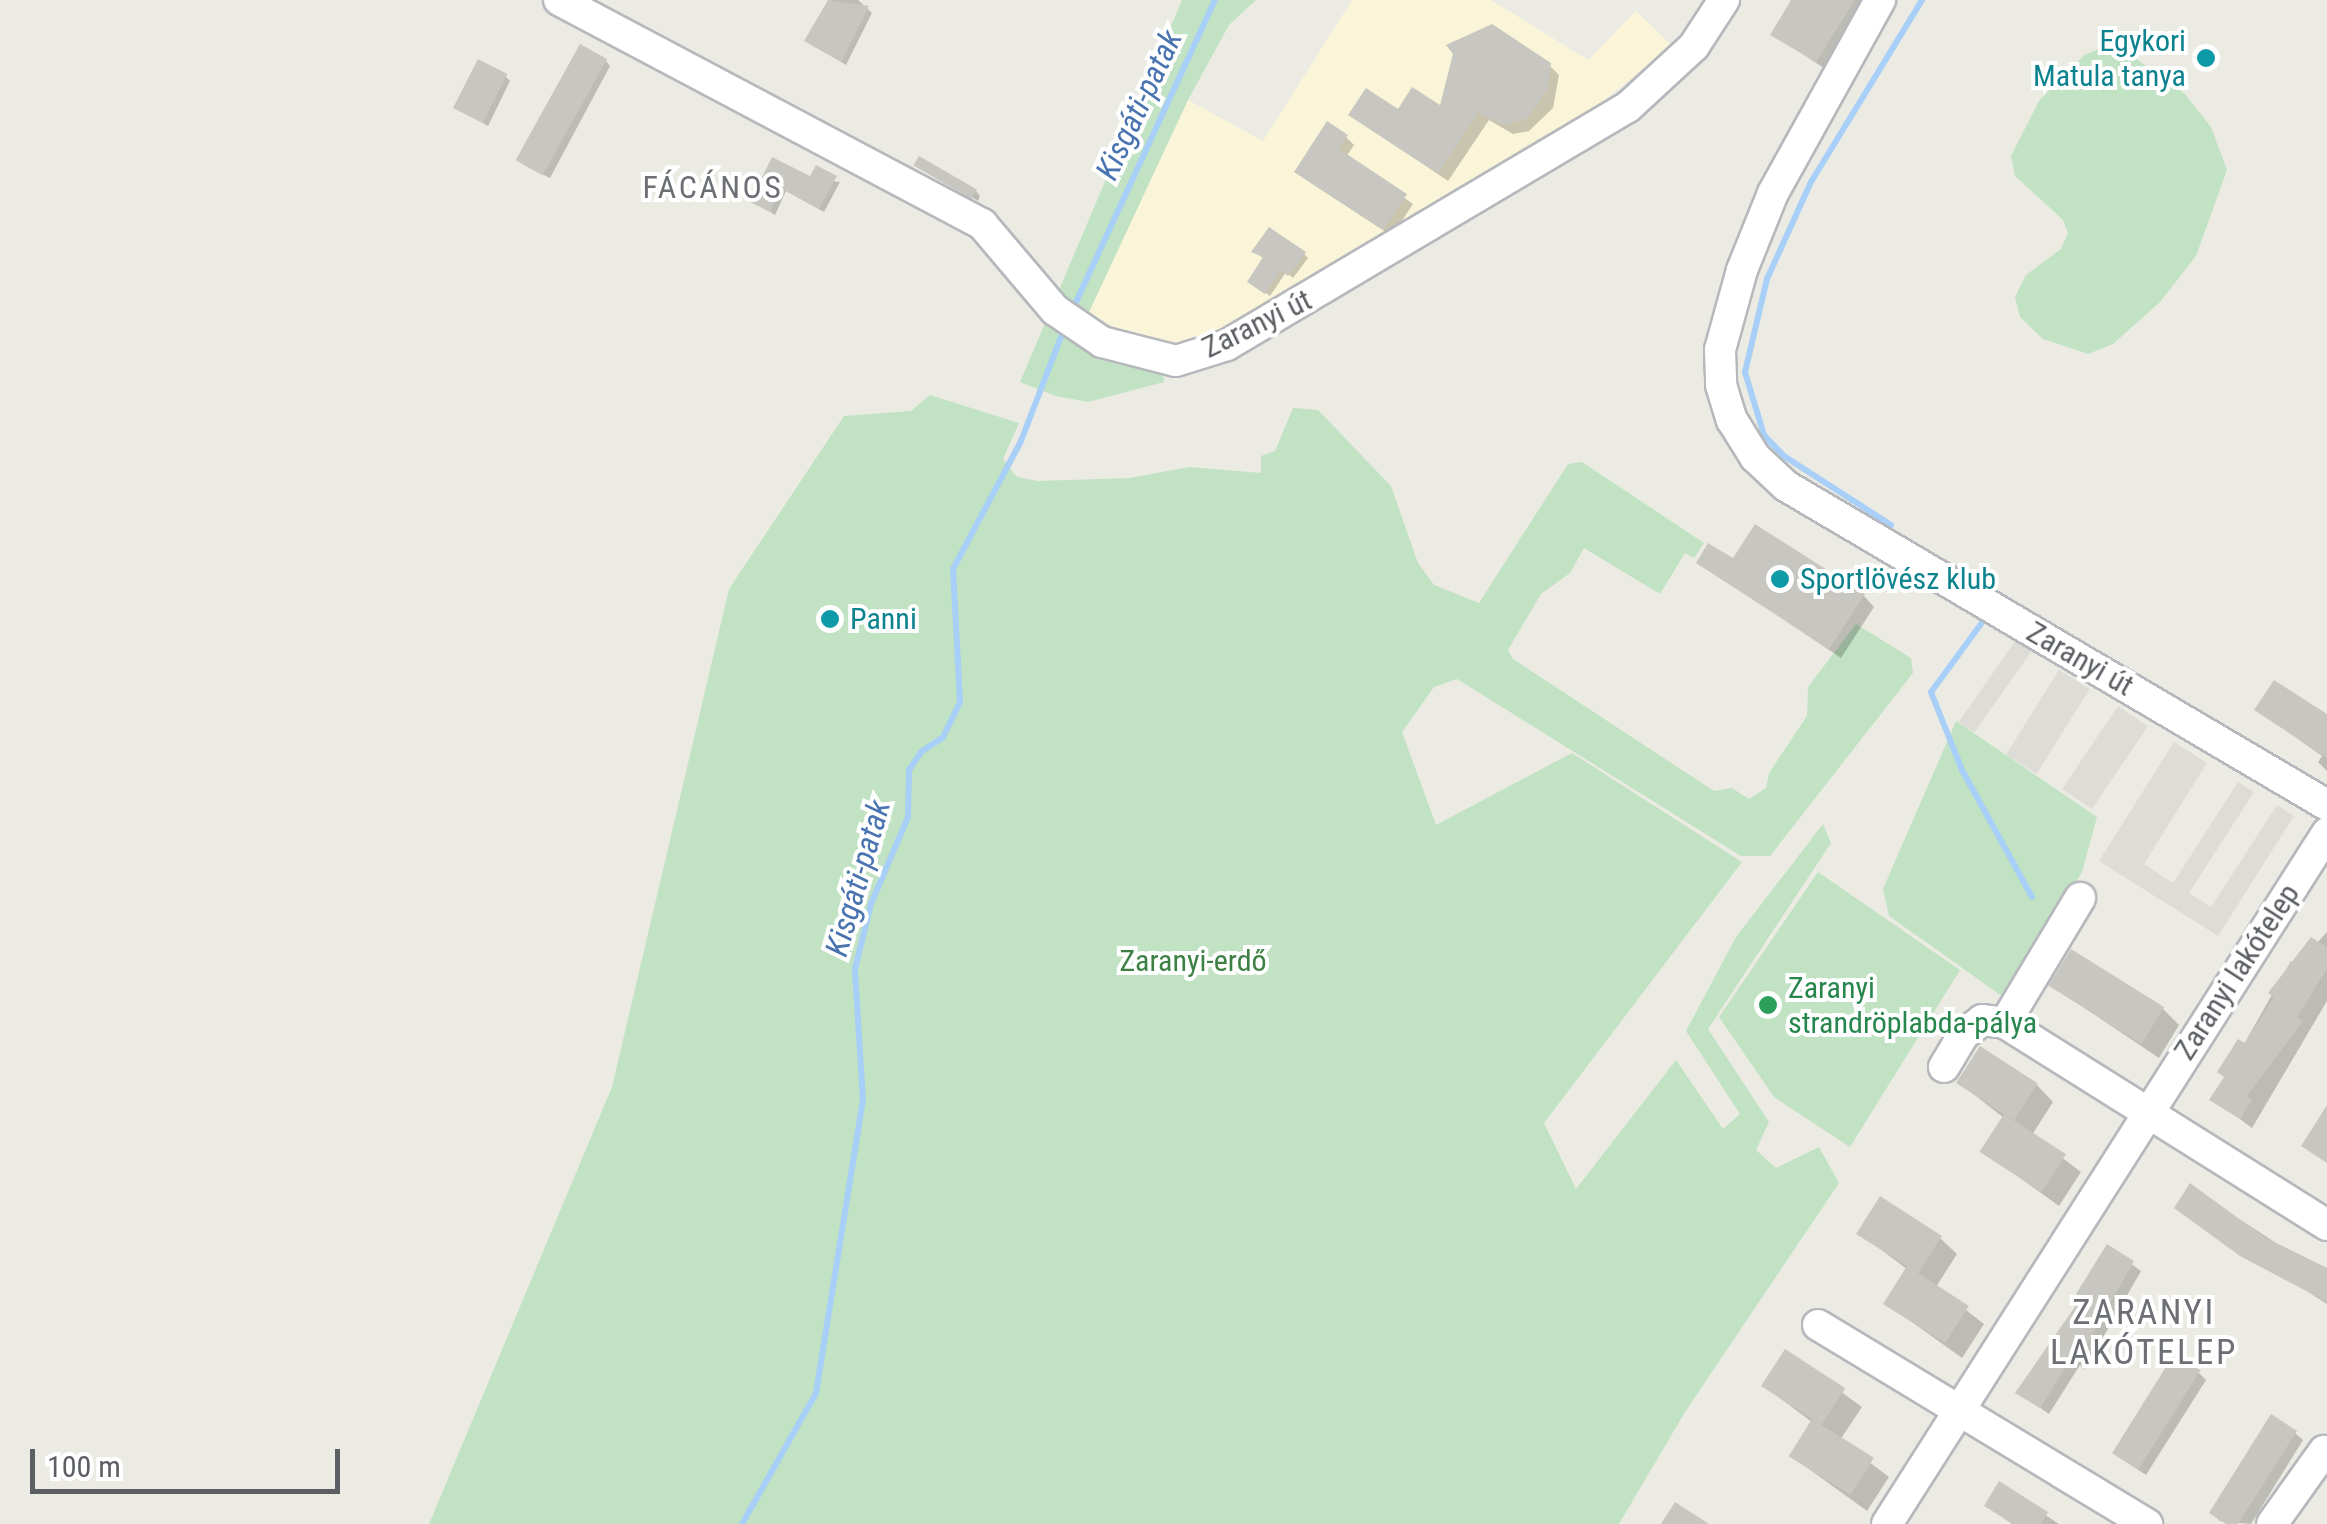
<!DOCTYPE html>
<meta charset="utf-8">
<style>
body{margin:0}
#map{position:relative;width:2327px;height:1524px;overflow:hidden;background:#ecebe3;font-family:"Roboto Condensed",sans-serif}
div>[style]{position:absolute}
.commercial>*{inset:0;background:#faf5d9}
.industrial>*{inset:0;background:#dedcd7;transform-origin:0 0}
.green>*{inset:0;background:#c1e2c3}
.shadow>*{inset:0;background:#0003}
.stream>*{height:6px;margin:-3px;padding:0 3px;transform-origin:3px;border-radius:3px;background:#a8cff7}
.building>*{inset:0;background:#c8c6c0;transform-origin:0 0}
.roads{filter:drop-shadow(2px 0 #b5b8bc) drop-shadow(-2px 0 #b5b8bc) drop-shadow(0 2px #b5b8bc) drop-shadow(0 -2px #b5b8bc)}
.minor>*{height:30px;margin:-15px;padding:0 15px;transform-origin:15px;border-radius:15px;background:#fff}
.dots>*{width:28px;height:28px;translate:-50% -50%;box-sizing:border-box;border:5px solid #fff;border-radius:50%}
span{translate:-50% -50%;white-space:nowrap;text-align:center;line-height:1.15;-webkit-text-stroke:8px #fff;paint-order:stroke}
.culture-label{font-size:30px;color:#0d838f}
.right{translate:-100% -50%;text-align:right}
.left{translate:0 -50%;text-align:left}
.street-label{font-size:30px;color:#5b5e62}
.park-label{font-size:30px;color:#3c8044}
.leisure-label{font-size:30px;color:#27864d}
.water-label{font-size:32px;color:#4a74b0;font-style:italic}
.neighbourhood-label{font-size:32px;color:#6c6f74;letter-spacing:2.5px}
.quarter-label{font-size:35px;color:#6c6f74;letter-spacing:2.5px}
.scale{position:absolute;left:30px;top:1449px;width:310px;height:45px;box-sizing:border-box;border:5px solid #5b5e62;border-top:0;padding-left:12px;font-size:30px;line-height:35px;white-space:nowrap;color:#5b5e62;-webkit-text-stroke:8px #fff;paint-order:stroke}
</style>
<div id="map">
<div class="commercial">
<div style="clip-path:polygon(1352px 0,1491px 0,1588px 60px,1636px 11px,1672px 46px,1583px 117px,1231px 327px,1187px 342px,1155px 342px,1087px 316px,1188px 100px,1263px 141px)"></div>
</div>
<div class="industrial">
<div style="left:2016px;top:640px;width:19px;height:100px;rotate:35deg"></div>
<div style="left:2059px;top:670px;width:36px;height:100px;rotate:32deg"></div>
<div style="left:2118px;top:706px;width:36px;height:100px;rotate:34deg"></div>
<div style="clip-path:polygon(2174px 742px,2207px 763px,2144px 864px,2173px 883px,2238px 782px,2254px 792px,2189px 893px,2211px 907px,2277px 805px,2294px 816px,2218px 936px,2099px 861px)"></div>
</div>
<div class="green">
<div style="clip-path:polygon(1182px 0,1256px 0,1229px 25px,1188px 100px,1076px 340px,1162px 367px,1164px 382px,1088px 402px,1056px 396px,1020px 382px)"></div>
<div style="clip-path:polygon(2101px 48px,2127px 52px,2185px 94px,2211px 127px,2227px 170px,2196px 256px,2160px 302px,2113px 344px,2088px 354px,2043px 339px,2020px 317px,2015px 297px,2026px 275px,2061px 249px,2068px 233px,2063px 220px,2015px 176px,2011px 156px,2039px 101px,2084px 55px)"></div>
<div style="clip-path:polygon(930px 395px,1019px 423px,1003px 459px,1017px 477px,1037px 481px,1130px 478px,1189px 467px,1261px 473px,1261px 456px,1275px 451px,1293px 408px,1318px 410px,1391px 486px,1418px 563px,1434px 585px,1479px 603px,1568px 464px,1582px 462px,1704px 543px,1694px 558px,1685px 553px,1660px 594px,1584px 548px,1570px 573px,1541px 594px,1508px 650px,1513px 659px,1714px 791px,1732px 788px,1749px 799px,1766px 788px,1769px 773px,1807px 716px,1808px 687px,1856px 624px,1911px 658px,1913px 673px,1770px 856px,1741px 856px,1457px 679px,1434px 687px,1402px 732px,1436px 825px,1572px 753px,1742px 862px,1544px 1123px,1576px 1189px,1676px 1060px,1723px 1129px,1740px 1114px,1686px 1031px,1736px 937px,1823px 824px,1831px 843px,1708px 1029px,1769px 1122px,1756px 1150px,1776px 1168px,1819px 1147px,1839px 1183px,1685px 1412px,1619px 1524px,429px 1524px,612px 1087px,729px 589px,844px 416px,911px 411px)"></div>
<div style="clip-path:polygon(1956px 721px,2097px 817px,2082px 872px,2006px 999px,1889px 916px,1883px 889px)"></div>
<div style="clip-path:polygon(1818px 872px,1960px 970px,1850px 1147px,1774px 1097px,1719px 1017px)"></div>
</div>
<div class="shadow">
<div style="clip-path:polygon(831px 0,858px 0,872px 13px,846px 65px,807px 40px)"></div>
<div style="clip-path:polygon(1794px 0,1872px 0,1828px 71px,1773px 34px)"></div>
<div style="clip-path:polygon(606px 61px,610px 66px,550px 178px,524px 165px,520px 160px)"></div>
<div style="clip-path:polygon(1549px 65px,1559px 75px,1553px 108px,1529px 131px,1513px 134px,1489px 120px,1448px 181px,1351px 114px,1441px 109px)"></div>
<div style="clip-path:polygon(505px 76px,510px 81px,488px 126px,456px 107px)"></div>
<div style="clip-path:polygon(1346px 137px,1354px 145px,1346px 157px,1413px 204px,1392px 236px,1305px 179px)"></div>
<div style="clip-path:polygon(773px 161px,811px 179px,840px 182px,824px 212px,786px 191px,775px 215px,753px 201px)"></div>
<div style="clip-path:polygon(917px 166px,976px 191px,980px 196px,978px 201px)"></div>
<div style="clip-path:polygon(1254px 252px,1304px 254px,1308px 258px,1293px 278px,1286px 272px,1270px 296px,1254px 285px,1265px 259px)"></div>
<div style="clip-path:polygon(1733px 561px,1864px 596px,1874px 607px,1841px 658px,1699px 563px)"></div>
<div style="clip-path:polygon(2257px 710px,2327px 717px,2327px 771px,2318px 762px,2322px 756px)"></div>
<div style="clip-path:polygon(2327px 932px,2327px 1001px,2252px 1128px,2213px 1099px,2291px 961px,2297px 965px)"></div>
<div style="clip-path:polygon(2052px 986px,2163px 1009px,2179px 1025px,2159px 1058px)"></div>
<div style="clip-path:polygon(1958px 1082px,2037px 1085px,2053px 1102px,2032px 1135px,2081px 1172px,2059px 1206px,1983px 1151px,2004px 1118px)"></div>
<div style="clip-path:polygon(2190px 1187px,2327px 1276px,2327px 1304px,2182px 1212px)"></div>
<div style="clip-path:polygon(1859px 1233px,1940px 1238px,1957px 1254px,1936px 1287px,1984px 1324px,1962px 1358px,1887px 1304px,1908px 1270px)"></div>
<div style="clip-path:polygon(2108px 1247px,2141px 1271px,2085px 1369px,2080px 1365px,2049px 1414px,2018px 1392px,2084px 1299px)"></div>
<div style="clip-path:polygon(1786px 1352px,1862px 1407px,1840px 1440px,1889px 1477px,1867px 1511px,1791px 1456px,1813px 1423px,1764px 1386px)"></div>
<div style="clip-path:polygon(2198px 1372px,2206px 1380px,2146px 1475px,2123px 1460px,2115px 1452px)"></div>
<div style="clip-path:polygon(2295px 1433px,2303px 1440px,2251px 1524px,2220px 1521px,2212px 1513px)"></div>
<div style="clip-path:polygon(2000px 1485px,2059px 1524px,2012px 1524px,1992px 1510px)"></div>
</div>
<div class="stream">
<div style="left:1071px;top:313px;width:345px;rotate:-65.3deg"></div>
<div style="left:1891px;top:525px;width:127px;rotate:-147.2deg"></div>
<div style="left:1784px;top:456px;width:29px;rotate:-134deg"></div>
<div style="left:1764px;top:435px;width:66px;rotate:-106.8deg"></div>
<div style="left:1745px;top:372px;width:96px;rotate:-76.7deg"></div>
<div style="left:1767px;top:279px;width:107px;rotate:-65.6deg"></div>
<div style="left:1811px;top:182px;width:213px;rotate:-58.6deg"></div>
<div style="left:1981px;top:624px;width:84px;rotate:126.3deg"></div>
<div style="left:1931px;top:692px;width:84px;rotate:68.3deg"></div>
<div style="left:1962px;top:770px;width:145px;rotate:61.1deg"></div>
<div style="left:742px;top:1524px;width:150px;rotate:-60.5deg"></div>
<div style="left:816px;top:1393px;width:296px;rotate:-80.9deg"></div>
<div style="left:863px;top:1101px;width:132px;rotate:-93.5deg"></div>
<div style="left:855px;top:969px;width:67px;rotate:-76.2deg"></div>
<div style="left:871px;top:904px;width:95px;rotate:-67deg"></div>
<div style="left:908px;top:817px;width:47px;rotate:-88.8deg"></div>
<div style="left:909px;top:770px;width:22px;rotate:-56deg"></div>
<div style="left:921px;top:752px;width:27px;rotate:-34deg"></div>
<div style="left:943px;top:737px;width:39px;rotate:-64deg"></div>
<div style="left:960px;top:702px;width:133px;rotate:-93deg"></div>
<div style="left:953px;top:569px;width:145px;rotate:-62deg"></div>
<div style="left:1021px;top:441px;width:120px;rotate:-69deg"></div>
</div>
<div class="building">
<div style="clip-path:polygon(828px 0,869px 6px,841px 62px,804px 41px)"></div>
<div style="clip-path:polygon(1791px 0,1855px 0,1816px 62px,1770px 35px)"></div>
<div style="clip-path:polygon(1492px 24px,1551px 63px,1547px 91px,1526px 119px,1502px 125px,1478px 112px,1438px 174px,1348px 115px,1366px 88px,1398px 109px,1412px 87px,1440px 105px,1453px 54px,1446px 45px)"></div>
<div style="left:580px;top:44px;width:31px;height:133px;rotate:29deg"></div>
<div style="left:478px;top:59px;width:33px;height:55px;rotate:27deg"></div>
<div style="clip-path:polygon(1327px 121px,1348px 135px,1339px 149px,1407px 194px,1383px 230px,1294px 172px)"></div>
<div style="left:919px;top:156px;width:67px;height:11px;rotate:30deg"></div>
<div style="clip-path:polygon(772px 157px,810px 176px,816px 165px,837px 176px,819px 209px,781px 188px,770px 212px,750px 202px)"></div>
<div style="clip-path:polygon(1269px 227px,1306px 252px,1288px 276px,1281px 270px,1265px 294px,1247px 282px,1263px 257px,1251px 252px)"></div>
<div style="clip-path:polygon(1755px 524px,1865px 594px,1829px 649px,1696px 563px,1708px 543px,1733px 558px)"></div>
<div style="clip-path:polygon(2274px 680px,2327px 714px,2327px 758px,2254px 710px)"></div>
<div style="clip-path:polygon(2311px 937px,2327px 947px,2327px 969px,2297px 1017px,2303px 1021px,2247px 1096px,2252px 1100px,2240px 1119px,2209px 1100px,2224px 1077px,2217px 1072px,2238px 1039px,2245px 1043px,2274px 997px,2268px 993px)"></div>
<div style="left:2071px;top:949px;width:110px;height:43px;rotate:32deg"></div>
<div style="left:1980px;top:1046px;width:69px;height:44px;rotate:33deg"></div>
<div style="clip-path:polygon(2327px 1105px,2327px 1163px,2301px 1146px)"></div>
<div style="left:2004px;top:1114px;width:74px;height:45px;rotate:33deg"></div>
<div style="clip-path:polygon(2190px 1183px,2264px 1237px,2327px 1268px,2327px 1302px,2240px 1256px,2174px 1208px)"></div>
<div style="clip-path:polygon(1880px 1196px,1942px 1236px,1918px 1273px,1969px 1306px,1945px 1343px,1883px 1304px,1907px 1266px,1856px 1234px)"></div>
<div style="clip-path:polygon(2107px 1244px,2134px 1261px,2076px 1363px,2071px 1359px,2040px 1408px,2015px 1393px,2081px 1298px,2076px 1294px)"></div>
<div style="left:1785px;top:1349px;width:72px;height:44px;rotate:33deg"></div>
<div style="left:2174px;top:1354px;width:31px;height:117px;rotate:32deg"></div>
<div style="clip-path:polygon(2271px 1414px,2297px 1431px,2238px 1524px,2226px 1524px,2209px 1513px)"></div>
<div style="left:1812px;top:1419px;width:73px;height:44px;rotate:32deg"></div>
<div style="clip-path:polygon(1999px 1481px,2048px 1512px,2041px 1524px,2013px 1524px,1984px 1506px)"></div>
<div style="clip-path:polygon(1675px 1502px,1709px 1524px,1661px 1524px)"></div>
</div>
<div class="roads">
<div class="minor">
<div style="left:559px;top:0;width:479px;rotate:27.9deg"></div>
<div style="left:982px;top:224px;width:113px;rotate:49.7deg"></div>
<div style="left:1055px;top:310px;width:57px;rotate:34.2deg"></div>
<div style="left:1102px;top:342px;width:76px;rotate:14.4deg"></div>
<div style="left:1176px;top:361px;width:53px;rotate:-17.4deg"></div>
<div style="left:1227px;top:345px;width:466px;rotate:-30.7deg"></div>
<div style="left:1628px;top:107px;width:90px;rotate:-42.7deg"></div>
<div style="left:1694px;top:46px;width:55px;rotate:-56.9deg"></div>
<div style="left:1880px;top:0;width:221px;rotate:119deg"></div>
<div style="left:1773px;top:193px;width:83px;rotate:111.9deg"></div>
<div style="left:1742px;top:270px;width:83px;rotate:105.4deg"></div>
<div style="left:1720px;top:350px;width:35px;rotate:88deg"></div>
<div style="left:1721px;top:385px;width:37px;rotate:73deg"></div>
<div style="left:1732px;top:420px;width:44px;rotate:58.1deg"></div>
<div style="left:1755px;top:457px;width:42px;rotate:43.1deg"></div>
<div style="left:1786px;top:486px;width:628px;rotate:30.53deg"></div>
<div style="left:2005px;top:1023px;width:146px;rotate:-59deg"></div>
<div style="left:1944px;top:1067px;width:37px;rotate:-59deg"></div>
<div style="left:1963px;top:1035px;width:24px;rotate:-38deg"></div>
<div style="left:1982px;top:1020px;width:23px;rotate:7deg"></div>
<div style="left:2005px;top:1023px;width:380px;rotate:32.1deg"></div>
<div style="left:1818px;top:1325px;width:385px;rotate:31.2deg"></div>
<div style="left:1887px;top:1524px;width:819px;rotate:-57.51deg"></div>
<div style="left:2272px;top:1524px;width:90px;rotate:-54.5deg"></div>
</div>
</div>
<div class="dots">
<div style="left:2206px;top:58px;background:#0f9aa8"></div>
<div style="left:1780px;top:579px;background:#0f9aa8"></div>
<div style="left:830px;top:619px;background:#0f9aa8"></div>
<div style="left:1768px;top:1005px;background:#2e9e5b"></div>
</div>
<div class="culture-label">
<span class="right" style="left:2186px;top:58px">Egykori<br>Matula tanya</span>
<span class="left" style="left:1800px;top:579px">Sportlövész klub</span>
<span class="left" style="left:850px;top:619px">Panni</span>
</div>
<div class="street-label">
<span style="left:1257px;top:324px;rotate:-26deg">Zaranyi út</span>
<span style="left:2080px;top:659px;rotate:30deg">Zaranyi út</span>
<span style="left:2237px;top:972px;rotate:-57deg">Zaranyi lakótelep</span>
</div>
<div class="park-label">
<span style="left:1193px;top:961px">Zaranyi-erdő</span>
</div>
<div class="leisure-label">
<span class="left" style="left:1788px;top:1005px">Zaranyi<br>strandröplabda-pálya</span>
</div>
<div class="water-label">
<span style="left:1139px;top:105px;rotate:-65deg">Kisgáti-patak</span>
<span style="left:858px;top:878px;rotate:-74deg">Kisgáti-patak</span>
</div>
<div class="neighbourhood-label">
<span style="left:713px;top:187px">FÁCÁNOS</span>
</div>
<div class="quarter-label">
<span style="left:2144px;top:1333px">ZARANYI<br>LAKÓTELEP</span>
</div>
<div class="scale">100 m</div>
</div>
